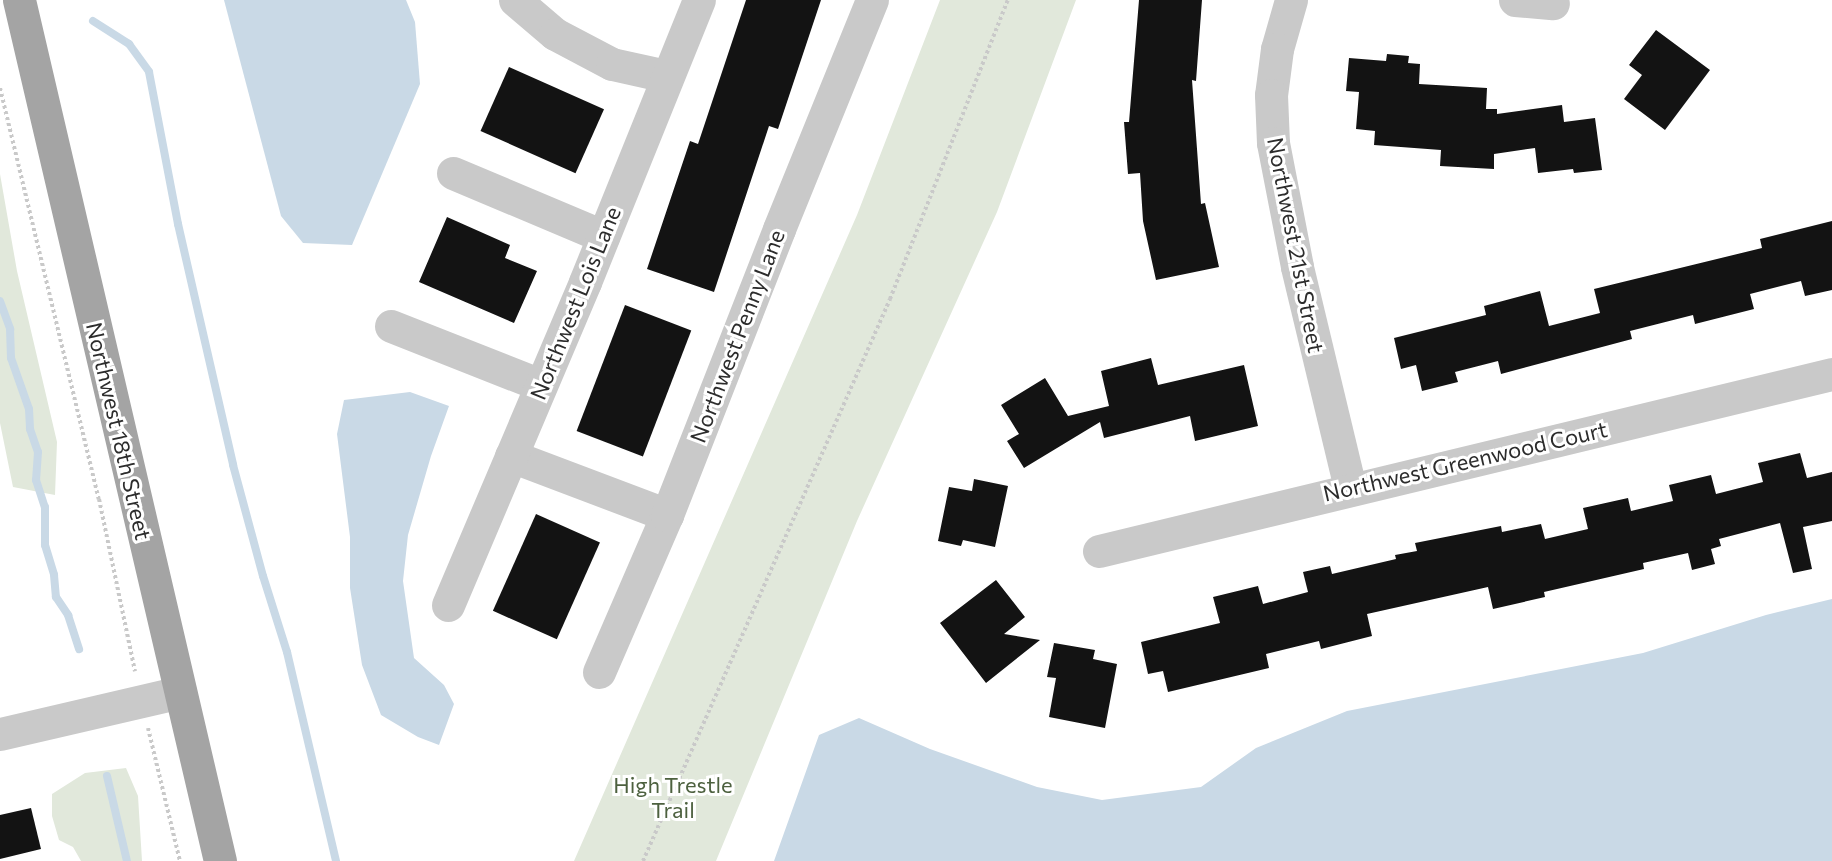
<!DOCTYPE html>
<style>
body{margin:0}
#map{position:relative;width:1832px;height:861px;overflow:hidden;background:#fff;font-family:Commissioner,sans-serif}
div>[style]{position:absolute}
.green>*{inset:0;background:#e1e8db}
.water>*{inset:0;background:#c9d9e6}
.stream>*{height:8px;margin:-4px;padding:0 4px;transform-origin:4px;border-radius:4px;background:#c9d9e6}
.building>*{inset:0;background:#131313;transform-origin:0 0}
.path>*{height:4px;margin-top:-2px;transform-origin:0;background:repeating-linear-gradient(90deg,#c9c9c9 0 3px,transparent 0 6px)}
.minor>*{height:33px;margin:-16.5px;padding:0 16.5px;transform-origin:16.5px;border-radius:16.5px;background:#c9c9c9}
.major>*{height:33px;margin:-16.5px;padding:0 16.5px;transform-origin:16.5px;border-radius:16.5px;background:#a4a4a4}
span{translate:-50% -50%;white-space:nowrap;text-align:center;line-height:1.15;-webkit-text-stroke:6px #fff;paint-order:stroke}
.street-label{font-size:22px;color:#2c2c2c}
.park-label{font-size:22px;color:#4d613f}
</style>
<div id="map">
<div class="green">
<div style="clip-path:polygon(940px 0,1076px 0,997px 212px,857px 521px,716px 861px,574px 861px,857px 215px)"></div>
<div style="clip-path:polygon(0 174px,17px 271px,57px 442px,55px 495px,13px 487px,0 423px)"></div>
<div style="clip-path:polygon(126px 768px,138px 796px,142px 861px,81px 861px,73px 847px,59px 840px,52px 816px,52px 794px,85px 773px)"></div>
</div>
<div class="water">
<div style="clip-path:polygon(224px 0,406px 0,415px 22px,420px 84px,352px 245px,303px 243px,281px 216px)"></div>
<div style="clip-path:polygon(410px 392px,449px 406px,431px 456px,408px 535px,403px 581px,414px 658px,444px 685px,454px 704px,439px 745px,418px 737px,381px 715px,362px 665px,350px 588px,350px 537px,337px 434px,344px 400px)"></div>
<div style="clip-path:polygon(1832px 599px,1832px 861px,774px 861px,819px 735px,859px 718px,930px 749px,1037px 787px,1102px 800px,1201px 787px,1256px 748px,1347px 711px,1643px 653px,1766px 615px)"></div>
</div>
<div class="stream">
<div style="left:93px;top:21px;width:43px;rotate:32.6deg"></div>
<div style="left:129px;top:44px;width:34px;rotate:54deg"></div>
<div style="left:149px;top:72px;width:155px;rotate:79.2deg"></div>
<div style="left:178px;top:224px;width:247px;rotate:77.1deg"></div>
<div style="left:233px;top:465px;width:115px;rotate:74.9deg"></div>
<div style="left:263px;top:576px;width:80px;rotate:72.5deg"></div>
<div style="left:287px;top:652px;width:215px;rotate:76.8deg"></div>
<div style="left:0;top:301px;width:30px;rotate:70deg"></div>
<div style="left:10px;top:329px;width:29px;rotate:88deg"></div>
<div style="left:11px;top:358px;width:54px;rotate:70.6deg"></div>
<div style="left:29px;top:409px;width:20px;rotate:87deg"></div>
<div style="left:30px;top:429px;width:24px;rotate:71deg"></div>
<div style="left:38px;top:452px;width:28px;rotate:94deg"></div>
<div style="left:36px;top:480px;width:28px;rotate:72deg"></div>
<div style="left:45px;top:507px;width:38px;rotate:90deg"></div>
<div style="left:45px;top:545px;width:31px;rotate:73deg"></div>
<div style="left:54px;top:575px;width:22px;rotate:85deg"></div>
<div style="left:56px;top:597px;width:22px;rotate:56deg"></div>
<div style="left:68px;top:615px;width:36px;rotate:72deg"></div>
<div style="left:107px;top:776px;width:87px;rotate:76.8deg"></div>
</div>
<div class="building">
<div style="clip-path:polygon(746px 0,821px 0,778px 129px,769px 126px,714px 292px,647px 269px,690px 141px,698px 144px)"></div>
<div style="clip-path:polygon(1139px 0,1202px 0,1196px 81px,1192px 80px,1201px 204px,1205px 203px,1219px 267px,1156px 280px,1143px 221px,1140px 173px,1128px 174px,1124px 122px,1129px 122px)"></div>
<div style="clip-path:polygon(1656px 30px,1710px 70px,1665px 130px,1624px 99px,1642px 75px,1629px 65px)"></div>
<div style="clip-path:polygon(1387px 54px,1409px 56px,1408px 63px,1420px 64px,1419px 84px,1487px 88px,1486px 109px,1497px 109px,1497px 114px,1562px 105px,1564px 122px,1595px 118px,1602px 170px,1574px 173px,1573px 169px,1538px 173px,1535px 148px,1494px 154px,1494px 169px,1440px 166px,1441px 150px,1374px 145px,1375px 131px,1356px 129px,1359px 92px,1346px 91px,1349px 58px,1386px 61px)"></div>
<div style="left:509px;top:67px;width:104px;height:70px;rotate:24deg"></div>
<div style="clip-path:polygon(447px 217px,510px 245px,505px 258px,537px 271px,514px 323px,419px 282px)"></div>
<div style="clip-path:polygon(1832px 221px,1832px 290px,1805px 296px,1801px 281px,1750px 294px,1754px 309px,1695px 324px,1693px 315px,1630px 331px,1632px 339px,1501px 374px,1498px 361px,1455px 372px,1458px 382px,1422px 391px,1416px 365px,1401px 369px,1394px 338px,1486px 315px,1484px 306px,1540px 291px,1549px 326px,1600px 313px,1594px 289px,1762px 248px,1760px 239px)"></div>
<div style="left:625px;top:305px;width:71px;height:135px;rotate:21deg"></div>
<div style="clip-path:polygon(1151px 358px,1158px 385px,1244px 365px,1258px 426px,1195px 441px,1190px 416px,1104px 438px,1100px 422px,1024px 468px,1007px 441px,1019px 434px,1001px 405px,1045px 378px,1068px 416px,1109px 406px,1101px 371px)"></div>
<div style="clip-path:polygon(1800px 453px,1807px 478px,1832px 472px,1832px 521px,1803px 527px,1812px 569px,1793px 573px,1780px 523px,1719px 539px,1721px 546px,1711px 549px,1715px 564px,1692px 570px,1688px 553px,1643px 563px,1644px 569px,1544px 592px,1545px 597px,1493px 609px,1488px 587px,1367px 614px,1372px 636px,1321px 649px,1319px 641px,1266px 654px,1269px 668px,1168px 692px,1163px 671px,1148px 674px,1141px 642px,1220px 623px,1213px 597px,1258px 586px,1263px 604px,1308px 592px,1303px 572px,1330px 566px,1332px 574px,1396px 559px,1395px 555px,1417px 551px,1415px 543px,1501px 526px,1502px 532px,1541px 524px,1545px 539px,1588px 529px,1583px 508px,1628px 498px,1631px 511px,1673px 501px,1669px 485px,1711px 475px,1716px 494px,1763px 482px,1758px 463px)"></div>
<div style="clip-path:polygon(974px 479px,1008px 486px,995px 547px,963px 540px,961px 546px,938px 541px,949px 487px,972px 491px)"></div>
<div style="left:536px;top:514px;width:70px;height:106px;rotate:24deg"></div>
<div style="clip-path:polygon(996px 580px,1025px 617px,1004px 634px,1040px 640px,986px 683px,940px 623px)"></div>
<div style="clip-path:polygon(1054px 643px,1095px 650px,1093px 659px,1117px 664px,1105px 728px,1049px 717px,1056px 678px,1047px 677px)"></div>
<div style="clip-path:polygon(31px 808px,41px 849px,0 859px,0 815px)"></div>
</div>
<div class="path">
<div style="left:0;top:88px;width:423px;rotate:76.5deg"></div>
<div style="left:99px;top:499px;width:176px;rotate:78.2deg"></div>
<div style="left:148px;top:728px;width:137px;rotate:76.5deg"></div>
<div style="left:643px;top:861px;width:614px;rotate:-66.27deg"></div>
<div style="left:890px;top:299px;width:321px;rotate:-68.5deg"></div>
</div>
<div class="minor">
<div style="left:515px;top:0;width:52px;rotate:40.4deg"></div>
<div style="left:555px;top:34px;width:64px;rotate:27.8deg"></div>
<div style="left:612px;top:64px;width:55px;rotate:12.5deg"></div>
<div style="left:1291px;top:0;width:51px;rotate:105.9deg"></div>
<div style="left:1277px;top:49px;width:46px;rotate:97.4deg"></div>
<div style="left:1271px;top:95px;width:48px;rotate:87.6deg"></div>
<div style="left:1273px;top:143px;width:126px;rotate:79deg"></div>
<div style="left:1297px;top:267px;width:227px;rotate:76.5deg"></div>
<div style="left:1515px;top:0;width:38px;rotate:5deg"></div>
<div style="left:453px;top:173px;width:163px;rotate:22.8deg"></div>
<div style="left:391px;top:326px;width:161px;rotate:21.5deg"></div>
<div style="left:511px;top:456px;width:167px;rotate:20.7deg"></div>
<div style="left:1099px;top:551px;width:754px;rotate:-13.58deg"></div>
<div style="left:448px;top:605px;width:351px;rotate:-67deg"></div>
<div style="left:585px;top:282px;width:304px;rotate:-68deg"></div>
<div style="left:599px;top:672px;width:171px;rotate:-66.6deg"></div>
<div style="left:667px;top:515px;width:307px;rotate:-68.6deg"></div>
<div style="left:779px;top:229px;width:247px;rotate:-67.9deg"></div>
<div style="left:0;top:734px;width:185px;rotate:-13.1deg"></div>
</div>
<div class="major">
<div style="left:19px;top:0;width:884px;rotate:76.86deg"></div>
</div>
<div class="street-label">
<span style="left:1296px;top:245px;rotate:79deg">Northwest 21st Street</span>
<span style="left:575px;top:303px;rotate:-68deg">Northwest Lois Lane</span>
<span style="left:737px;top:336px;rotate:-69deg">Northwest Penny Lane</span>
<span style="left:119px;top:431px;rotate:77deg">Northwest 18th Street</span>
<span style="left:1465px;top:461px;rotate:-13deg">Northwest Greenwood Court</span>
</div>
<div class="park-label">
<span style="left:673px;top:797px">High Trestle<br>Trail</span>
</div>
</div>
